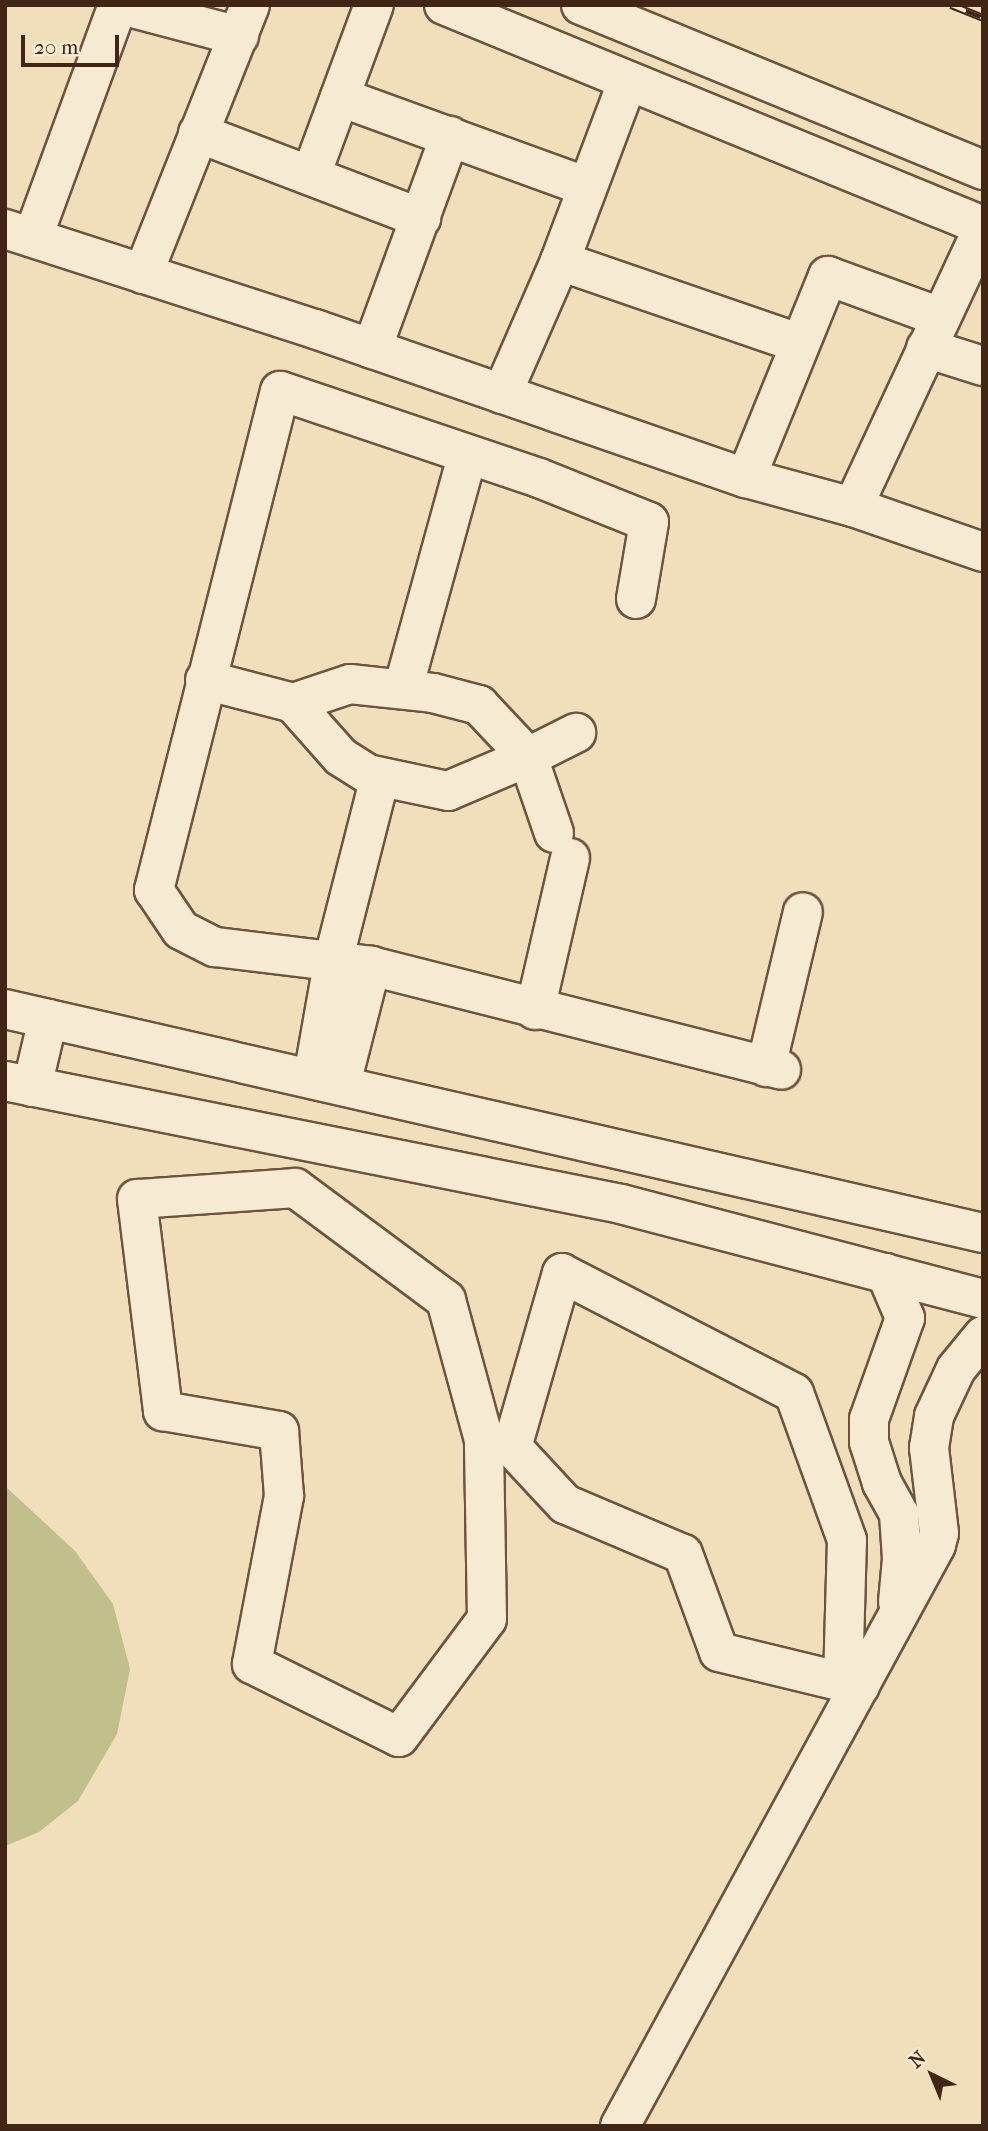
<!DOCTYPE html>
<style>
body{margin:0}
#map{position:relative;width:988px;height:2131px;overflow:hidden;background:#f1debb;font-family:"IM FELL French Canon",serif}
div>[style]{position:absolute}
.green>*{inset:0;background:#c1bf8b}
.roads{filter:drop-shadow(2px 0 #6d543e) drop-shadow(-2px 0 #6d543e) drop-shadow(0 2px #6d543e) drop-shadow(0 -2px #6d543e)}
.minor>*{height:38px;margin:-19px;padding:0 19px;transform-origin:19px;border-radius:19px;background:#f6ead3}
.rail>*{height:8px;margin-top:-4px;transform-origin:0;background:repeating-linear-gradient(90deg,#f6ead3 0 16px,#412615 0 32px);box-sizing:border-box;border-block:2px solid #412615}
span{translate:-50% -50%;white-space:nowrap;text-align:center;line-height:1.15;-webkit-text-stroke:5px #f6ead3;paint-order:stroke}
.frame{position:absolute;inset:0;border:7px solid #412615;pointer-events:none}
.north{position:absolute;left:897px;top:2040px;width:70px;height:70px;-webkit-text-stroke:5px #f6ead3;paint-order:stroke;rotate:317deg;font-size:19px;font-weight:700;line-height:28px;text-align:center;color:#412615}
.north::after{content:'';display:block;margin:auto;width:24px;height:32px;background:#412615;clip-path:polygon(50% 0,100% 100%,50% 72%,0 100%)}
.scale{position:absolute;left:21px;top:35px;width:98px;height:32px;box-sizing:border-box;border:4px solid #412615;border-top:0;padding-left:9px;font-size:21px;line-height:24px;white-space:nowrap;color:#412615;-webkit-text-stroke:5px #f6ead3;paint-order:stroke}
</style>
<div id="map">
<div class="green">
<div style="clip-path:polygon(5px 1486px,75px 1551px,113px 1604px,130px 1669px,117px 1734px,78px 1801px,39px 1832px,5px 1846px)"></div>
</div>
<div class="roads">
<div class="minor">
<div style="left:121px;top:5px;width:122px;rotate:14.7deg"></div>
<div style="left:444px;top:5px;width:583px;rotate:22.29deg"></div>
<div style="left:581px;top:5px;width:435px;rotate:22.3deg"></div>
<div style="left:340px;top:97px;width:263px;rotate:20deg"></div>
<div style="left:198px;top:133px;width:239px;rotate:20.9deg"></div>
<div style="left:311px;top:175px;width:181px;rotate:-69.7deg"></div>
<div style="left:5px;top:229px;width:326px;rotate:17.9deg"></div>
<div style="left:315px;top:329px;width:456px;rotate:19.1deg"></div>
<div style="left:746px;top:478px;width:111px;rotate:15.2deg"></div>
<div style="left:853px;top:507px;width:138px;rotate:19.1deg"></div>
<div style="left:33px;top:237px;width:247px;rotate:-69.9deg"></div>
<div style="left:560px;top:261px;width:252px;rotate:19deg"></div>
<div style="left:143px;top:274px;width:289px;rotate:-68.3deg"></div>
<div style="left:926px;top:348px;width:60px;rotate:17.5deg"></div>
<div style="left:372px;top:349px;width:227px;rotate:-69.9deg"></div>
<div style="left:502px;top:394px;width:145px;rotate:-66.4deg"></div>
<div style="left:560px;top:261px;width:190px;rotate:-69.4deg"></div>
<div style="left:746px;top:478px;width:218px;rotate:-67.9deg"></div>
<div style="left:828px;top:276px;width:119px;rotate:20.1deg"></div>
<div style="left:853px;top:507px;width:308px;rotate:-65deg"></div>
<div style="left:636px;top:599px;width:78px;rotate:-80.4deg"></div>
<div style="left:649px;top:522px;width:118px;rotate:-158.2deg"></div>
<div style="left:539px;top:478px;width:273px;rotate:-161.4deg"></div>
<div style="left:280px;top:391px;width:515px;rotate:104.17deg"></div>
<div style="left:154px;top:890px;width:48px;rotate:56deg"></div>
<div style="left:181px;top:930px;width:38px;rotate:27deg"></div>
<div style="left:215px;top:947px;width:157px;rotate:6.9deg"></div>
<div style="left:371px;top:966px;width:423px;rotate:14.2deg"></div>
<div style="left:205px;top:680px;width:91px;rotate:14.6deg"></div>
<div style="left:293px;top:703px;width:72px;rotate:48.4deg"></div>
<div style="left:341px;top:757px;width:45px;rotate:32.3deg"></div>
<div style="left:379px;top:781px;width:183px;rotate:104.3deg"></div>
<div style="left:334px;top:958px;width:121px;rotate:100deg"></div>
<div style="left:403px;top:689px;width:241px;rotate:-74.6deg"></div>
<div style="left:293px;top:703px;width:60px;rotate:-18.4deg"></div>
<div style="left:350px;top:684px;width:83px;rotate:6.2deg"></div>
<div style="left:433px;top:693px;width:48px;rotate:14.6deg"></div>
<div style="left:479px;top:705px;width:71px;rotate:46.7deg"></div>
<div style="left:528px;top:757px;width:87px;rotate:157deg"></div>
<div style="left:448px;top:791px;width:78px;rotate:-168.1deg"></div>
<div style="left:554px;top:833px;width:80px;rotate:-108.9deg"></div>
<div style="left:528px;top:757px;width:54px;rotate:-26.6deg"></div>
<div style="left:5px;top:1009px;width:1003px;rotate:12.9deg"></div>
<div style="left:535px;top:1010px;width:156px;rotate:-77deg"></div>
<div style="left:766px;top:1067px;width:159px;rotate:-76.6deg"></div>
<div style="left:5px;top:1081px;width:628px;rotate:11.29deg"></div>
<div style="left:621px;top:1204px;width:374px;rotate:14.7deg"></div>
<div style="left:341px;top:1084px;width:122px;rotate:-75.7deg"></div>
<div style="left:32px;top:1087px;width:70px;rotate:-76.8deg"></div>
<div style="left:886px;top:1273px;width:49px;rotate:67.1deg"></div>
<div style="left:905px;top:1318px;width:107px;rotate:109.6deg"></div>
<div style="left:869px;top:1419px;width:23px;rotate:90deg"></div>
<div style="left:869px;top:1442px;width:43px;rotate:72.4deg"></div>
<div style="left:882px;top:1483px;width:35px;rotate:61deg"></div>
<div style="left:899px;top:1514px;width:45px;rotate:86.2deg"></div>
<div style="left:902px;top:1559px;width:43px;rotate:95.3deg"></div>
<div style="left:484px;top:1440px;width:145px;rotate:-105.2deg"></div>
<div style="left:446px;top:1300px;width:188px;rotate:-143.4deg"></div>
<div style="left:295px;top:1188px;width:158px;rotate:176deg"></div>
<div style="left:137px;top:1199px;width:214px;rotate:83deg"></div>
<div style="left:163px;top:1411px;width:118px;rotate:9.8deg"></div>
<div style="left:279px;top:1431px;width:65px;rotate:85.6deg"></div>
<div style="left:284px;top:1496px;width:171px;rotate:100.8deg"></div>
<div style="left:252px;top:1664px;width:164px;rotate:26.4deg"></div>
<div style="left:399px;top:1737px;width:147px;rotate:-53.3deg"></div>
<div style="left:487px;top:1619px;width:179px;rotate:-91deg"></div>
<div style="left:484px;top:1440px;width:29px;rotate:14deg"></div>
<div style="left:843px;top:1682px;width:142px;rotate:-88.4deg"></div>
<div style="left:847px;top:1540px;width:156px;rotate:-109.8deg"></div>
<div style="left:794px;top:1393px;width:261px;rotate:-152.7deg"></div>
<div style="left:562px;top:1273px;width:181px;rotate:106deg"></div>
<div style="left:512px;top:1447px;width:78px;rotate:47.1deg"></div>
<div style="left:565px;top:1504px;width:128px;rotate:23deg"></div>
<div style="left:683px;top:1554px;width:104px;rotate:69.8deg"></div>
<div style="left:719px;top:1652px;width:145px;rotate:13.6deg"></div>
<div style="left:620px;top:2126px;width:661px;rotate:-61.46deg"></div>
<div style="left:936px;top:1545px;width:12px;rotate:-76deg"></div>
<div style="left:939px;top:1533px;width:86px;rotate:-96.7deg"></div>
<div style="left:929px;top:1448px;width:32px;rotate:-81deg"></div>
<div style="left:934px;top:1416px;width:52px;rotate:-64.9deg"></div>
<div style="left:956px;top:1369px;width:43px;rotate:-50.7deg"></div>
</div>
</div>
<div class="rail">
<div style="left:951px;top:5px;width:35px;rotate:22deg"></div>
</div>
<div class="frame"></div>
<div class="north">N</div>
<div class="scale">20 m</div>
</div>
